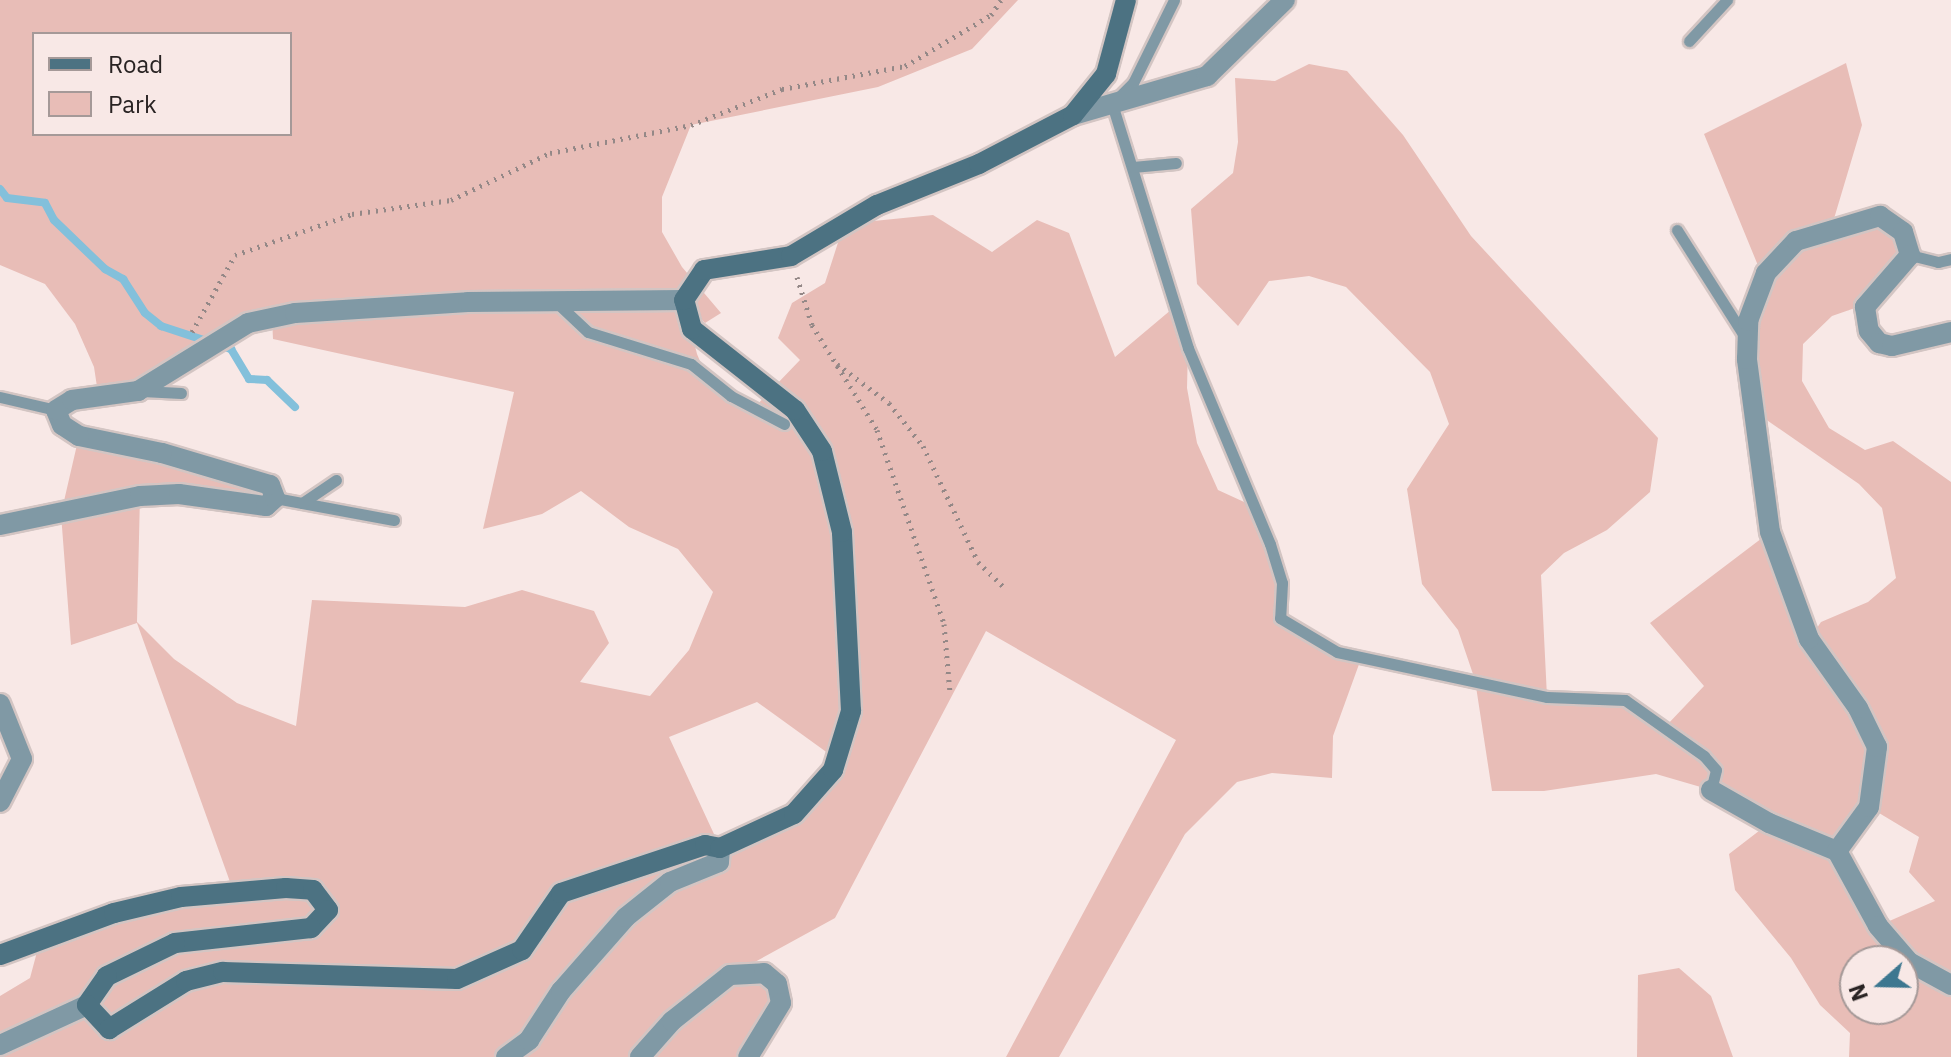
<!DOCTYPE html>
<style>
body{margin:0}
#map{position:relative;width:1951px;height:1057px;overflow:hidden;background:#f8e8e6;font-family:"IBM Plex Sans",sans-serif}
div>[style]{position:absolute}
.green>*{inset:0;background:#e8bdb7}
.stream>*{height:8px;margin:-4px;padding:0 4px;transform-origin:4px;border-radius:4px;background:#83c0db}
.path>*{height:5px;margin-top:-2.5px;transform-origin:0;background:repeating-linear-gradient(90deg,#948887 0 2px,transparent 0 8px)}
.roads{filter:drop-shadow(2px 0 #d3c5c3) drop-shadow(-2px 0 #d3c5c3) drop-shadow(0 2px #d3c5c3) drop-shadow(0 -2px #d3c5c3)}
.lane>*{height:11px;margin:-5.5px;padding:0 5.5px;transform-origin:5.5px;border-radius:5.5px;background:#8099a5}
.street>*{height:20px;margin:-10px;padding:0 10px;transform-origin:10px;border-radius:10px;background:#8099a5}
.secondary>*{height:20px;margin:-10px;padding:0 10px;transform-origin:10px;border-radius:10px;background:#4c7282}
span{translate:-50% -50%;white-space:nowrap;text-align:center;line-height:1.15;-webkit-text-stroke:8px #f8e8e6;paint-order:stroke}
.legend{position:absolute;left:32px;top:32px;width:260px;height:104px;box-sizing:border-box;background:#f8e8e6;border:2px solid #a59998;margin:0;padding:10px 14px;list-style:none;font-size:24px;color:#292323}
.legend li{display:flex;align-items:center;gap:16px;height:40px}
.legend b{width:40px;border:2px solid #a59998}
.north{position:absolute;left:1839px;top:945px;width:80px;height:80px;box-sizing:border-box;background:#f8e8e6;border:2px solid #a59998;border-radius:50%;rotate:250deg;font-size:22px;font-weight:700;line-height:32px;text-align:center;color:#292323}
.north::after{content:'';display:block;margin:auto;width:28px;height:36px;background:#3d7790;clip-path:polygon(50% 0,100% 100%,50% 72%,0 100%)}
</style>
<div id="map">
<div class="green">
<div style="clip-path:polygon(evenodd,0 0,1018px 0,972px 49px,878px 87px,691px 125px,662px 197px,662px 232px,682px 267px,721px 313px,705px 323px,684px 302px,697px 354px,705px 373px,753px 409px,800px 360px,778px 338px,792px 303px,825px 283px,844px 224px,933px 215px,992px 252px,1037px 220px,1069px 233px,1115px 357px,1178px 304px,1188px 348px,1187px 388px,1197px 443px,1218px 490px,1255px 507px,1282px 583px,1280px 618px,1317px 642px,1362px 656px,1333px 736px,1332px 778px,1272px 773px,1237px 782px,1185px 834px,1059px 1057px,1006px 1057px,1176px 740px,986px 631px,835px 918px,733px 974px,764px 973px,781px 1003px,748px 1057px,0 1057px,0 996px,30px 978px,41px 937px,234px 893px,137px 623px,71px 645px,61px 514px,79px 436px,162px 453px,275px 498px,140px 496px,137px 622px,174px 659px,237px 703px,296px 726px,312px 600px,465px 607px,522px 590px,594px 611px,609px 643px,580px 682px,650px 696px,689px 650px,713px 592px,678px 549px,629px 527px,581px 491px,542px 514px,483px 529px,514px 392px,273px 339px,272px 318px,99px 400px,94px 367px,75px 324px,45px 284px,0 265px,0 0,34px 34px,290px 34px,290px 134px,34px 134px,34px 34px,0 0,757px 702px,836px 759px,786px 822px,720px 847px,669px 737px,757px 702px)"></div>
<div style="clip-path:polygon(evenodd,1846px 63px,1862px 125px,1830px 232px,1865px 223px,1891px 230px,1901px 250px,1855px 308px,1832px 316px,1803px 344px,1802px 381px,1829px 428px,1865px 450px,1893px 441px,1951px 482px,1951px 1057px,1849px 1057px,1850px 1033px,1820px 1005px,1791px 958px,1735px 890px,1729px 854px,1768px 824px,1711px 790px,1656px 774px,1544px 791px,1492px 791px,1475px 680px,1458px 630px,1422px 584px,1407px 489px,1449px 424px,1430px 372px,1346px 287px,1309px 276px,1269px 281px,1238px 326px,1197px 284px,1191px 209px,1233px 173px,1238px 142px,1235px 78px,1275px 81px,1309px 64px,1347px 71px,1403px 135px,1471px 236px,1658px 438px,1650px 492px,1607px 530px,1564px 553px,1541px 575px,1547px 697px,1625px 700px,1666px 726px,1704px 686px,1650px 623px,1770px 532px,1810px 638px,1821px 622px,1868px 602px,1896px 578px,1882px 508px,1859px 484px,1758px 414px,1743px 363px,1759px 268px,1704px 134px,1846px 63px,1869px 807px,1919px 837px,1909px 872px,1935px 901px,1878px 926px,1837px 851px,1869px 807px,1846px 63px,1855px 961px,1903px 961px,1903px 1009px,1855px 1009px,1855px 961px)"></div>
<div style="clip-path:polygon(1679px 968px,1711px 996px,1733px 1057px,1637px 1057px,1638px 975px)"></div>
</div>
<div class="stream">
<div style="left:0;top:189px;width:11px;rotate:52deg"></div>
<div style="left:7px;top:198px;width:38px;rotate:7deg"></div>
<div style="left:45px;top:203px;width:19px;rotate:62deg"></div>
<div style="left:54px;top:220px;width:71px;rotate:43.9deg"></div>
<div style="left:105px;top:269px;width:21px;rotate:29deg"></div>
<div style="left:123px;top:279px;width:40px;rotate:57.1deg"></div>
<div style="left:145px;top:313px;width:21px;rotate:39deg"></div>
<div style="left:161px;top:326px;width:74px;rotate:18.2deg"></div>
<div style="left:231px;top:349px;width:35px;rotate:59deg"></div>
<div style="left:249px;top:379px;width:18px;rotate:3deg"></div>
<div style="left:267px;top:380px;width:39px;rotate:44deg"></div>
</div>
<div class="path">
<div style="left:797px;top:277px;width:50px;rotate:72.6deg"></div>
<div style="left:812px;top:325px;width:123px;rotate:58.2deg"></div>
<div style="left:877px;top:430px;width:205px;rotate:70.9deg"></div>
<div style="left:944px;top:624px;width:68px;rotate:85deg"></div>
<div style="left:192px;top:332px;width:88px;rotate:-60.8deg"></div>
<div style="left:235px;top:255px;width:124px;rotate:-19.3deg"></div>
<div style="left:352px;top:214px;width:100px;rotate:-8deg"></div>
<div style="left:451px;top:200px;width:110px;rotate:-25.4deg"></div>
<div style="left:550px;top:153px;width:144px;rotate:-11.2deg"></div>
<div style="left:691px;top:125px;width:98px;rotate:-21.6deg"></div>
<div style="left:782px;top:89px;width:125px;rotate:-10.6deg"></div>
<div style="left:905px;top:66px;width:100px;rotate:-30.7deg"></div>
<div style="left:991px;top:15px;width:18px;rotate:-56deg"></div>
<div style="left:837px;top:364px;width:65px;rotate:36.9deg"></div>
<div style="left:889px;top:403px;width:55px;rotate:51.7deg"></div>
<div style="left:923px;top:446px;width:128px;rotate:64.6deg"></div>
<div style="left:978px;top:562px;width:37px;rotate:44deg"></div>
</div>
<div class="roads">
<div class="lane">
<div style="left:1174px;top:0;width:93px;rotate:116.3deg"></div>
<div style="left:1133px;top:83px;width:30px;rotate:135deg"></div>
<div style="left:1112px;top:104px;width:256px;rotate:72.7deg"></div>
<div style="left:1188px;top:348px;width:212px;rotate:67.3deg"></div>
<div style="left:1270px;top:544px;width:41px;rotate:72.9deg"></div>
<div style="left:1282px;top:583px;width:35px;rotate:93deg"></div>
<div style="left:1280px;top:618px;width:66px;rotate:30.8deg"></div>
<div style="left:1337px;top:652px;width:215px;rotate:12.1deg"></div>
<div style="left:1547px;top:697px;width:78px;rotate:2.2deg"></div>
<div style="left:1625px;top:700px;width:97px;rotate:35.3deg"></div>
<div style="left:1704px;top:756px;width:18px;rotate:49deg"></div>
<div style="left:1716px;top:770px;width:21px;rotate:104deg"></div>
<div style="left:1689px;top:41px;width:56px;rotate:-47.2deg"></div>
<div style="left:1133px;top:167px;width:43px;rotate:-5.3deg"></div>
<div style="left:1677px;top:230px;width:127px;rotate:57.6deg"></div>
<div style="left:1910px;top:255px;width:29px;rotate:14deg"></div>
<div style="left:1938px;top:262px;width:13px;rotate:-13deg"></div>
<div style="left:556px;top:302px;width:44px;rotate:43.2deg"></div>
<div style="left:588px;top:332px;width:108px;rotate:17.3deg"></div>
<div style="left:691px;top:364px;width:51px;rotate:38.7deg"></div>
<div style="left:731px;top:396px;width:60px;rotate:27.8deg"></div>
<div style="left:142px;top:391px;width:39px;rotate:3deg"></div>
<div style="left:0;top:397px;width:57px;rotate:13.1deg"></div>
<div style="left:275px;top:498px;width:121px;rotate:10.5deg"></div>
<div style="left:302px;top:503px;width:41px;rotate:-34.1deg"></div>
</div>
<div class="street">
<div style="left:1073px;top:115px;width:140px;rotate:-16.2deg"></div>
<div style="left:1207px;top:76px;width:109px;rotate:-44.3deg"></div>
<div style="left:0;top:525px;width:143px;rotate:-11.7deg"></div>
<div style="left:140px;top:496px;width:39px;rotate:-3deg"></div>
<div style="left:179px;top:494px;width:88px;rotate:7.9deg"></div>
<div style="left:266px;top:506px;width:12px;rotate:-42deg"></div>
<div style="left:275px;top:498px;width:14px;rotate:-111deg"></div>
<div style="left:270px;top:485px;width:113px;rotate:-163.5deg"></div>
<div style="left:162px;top:453px;width:85px;rotate:-168.4deg"></div>
<div style="left:79px;top:436px;width:20px;rotate:-147deg"></div>
<div style="left:62px;top:425px;width:16px;rotate:-112deg"></div>
<div style="left:56px;top:410px;width:19px;rotate:-32deg"></div>
<div style="left:72px;top:400px;width:67px;rotate:-7.8deg"></div>
<div style="left:138px;top:391px;width:129px;rotate:-31.7deg"></div>
<div style="left:248px;top:323px;width:48px;rotate:-12deg"></div>
<div style="left:295px;top:313px;width:173px;rotate:-3.6deg"></div>
<div style="left:468px;top:302px;width:216px;rotate:-0.5deg"></div>
<div style="left:0;top:704px;width:59px;rotate:68.2deg"></div>
<div style="left:22px;top:759px;width:48px;rotate:117.1deg"></div>
<div style="left:1711px;top:790px;width:67px;rotate:29.6deg"></div>
<div style="left:1769px;top:823px;width:74px;rotate:22.4deg"></div>
<div style="left:1837px;top:851px;width:85px;rotate:61.3deg"></div>
<div style="left:1878px;top:926px;width:48px;rotate:49.3deg"></div>
<div style="left:1909px;top:962px;width:48px;rotate:28.7deg"></div>
<div style="left:1837px;top:851px;width:54px;rotate:-54deg"></div>
<div style="left:1869px;top:807px;width:61px;rotate:-82.4deg"></div>
<div style="left:1877px;top:747px;width:43px;rotate:-116deg"></div>
<div style="left:1858px;top:708px;width:85px;rotate:-125.4deg"></div>
<div style="left:1809px;top:639px;width:114px;rotate:-110deg"></div>
<div style="left:1770px;top:532px;width:175px;rotate:-97.6deg"></div>
<div style="left:1747px;top:359px;width:38px;rotate:-88deg"></div>
<div style="left:1748px;top:321px;width:51px;rotate:-69.4deg"></div>
<div style="left:1766px;top:273px;width:44px;rotate:-46.8deg"></div>
<div style="left:1796px;top:241px;width:88px;rotate:-16.6deg"></div>
<div style="left:1880px;top:216px;width:28px;rotate:35deg"></div>
<div style="left:1903px;top:232px;width:24px;rotate:73deg"></div>
<div style="left:1910px;top:255px;width:69px;rotate:130.9deg"></div>
<div style="left:1865px;top:307px;width:24px;rotate:81deg"></div>
<div style="left:1869px;top:331px;width:16px;rotate:50deg"></div>
<div style="left:1879px;top:343px;width:13px;rotate:13deg"></div>
<div style="left:1892px;top:346px;width:61px;rotate:-13.3deg"></div>
<div style="left:0;top:1045px;width:96px;rotate:-24.7deg"></div>
<div style="left:506px;top:1057px;width:29px;rotate:-36deg"></div>
<div style="left:529px;top:1040px;width:59px;rotate:-56.9deg"></div>
<div style="left:561px;top:991px;width:98px;rotate:-48.7deg"></div>
<div style="left:626px;top:917px;width:56px;rotate:-38.5deg"></div>
<div style="left:670px;top:882px;width:53px;rotate:-22.2deg"></div>
<div style="left:719px;top:862px;width:14px;rotate:-86deg"></div>
<div style="left:640px;top:1057px;width:48px;rotate:-48.4deg"></div>
<div style="left:672px;top:1021px;width:74px;rotate:-38.4deg"></div>
<div style="left:730px;top:975px;width:34px;rotate:-3deg"></div>
<div style="left:764px;top:973px;width:17px;rotate:40deg"></div>
<div style="left:777px;top:984px;width:19px;rotate:78deg"></div>
<div style="left:781px;top:1003px;width:63px;rotate:121.4deg"></div>
</div>
<div class="secondary">
<div style="left:0;top:955px;width:121px;rotate:-20.2deg"></div>
<div style="left:114px;top:913px;width:69px;rotate:-13.4deg"></div>
<div style="left:181px;top:897px;width:105px;rotate:-4.9deg"></div>
<div style="left:286px;top:888px;width:27px;rotate:4deg"></div>
<div style="left:313px;top:890px;width:25px;rotate:53deg"></div>
<div style="left:328px;top:910px;width:25px;rotate:133deg"></div>
<div style="left:311px;top:928px;width:137px;rotate:173.7deg"></div>
<div style="left:175px;top:943px;width:76px;rotate:154.1deg"></div>
<div style="left:107px;top:976px;width:35px;rotate:125deg"></div>
<div style="left:87px;top:1005px;width:33px;rotate:47deg"></div>
<div style="left:109px;top:1029px;width:91px;rotate:-31.9deg"></div>
<div style="left:186px;top:981px;width:38px;rotate:-14deg"></div>
<div style="left:223px;top:972px;width:234px;rotate:1.7deg"></div>
<div style="left:457px;top:979px;width:71px;rotate:-24deg"></div>
<div style="left:522px;top:950px;width:69px;rotate:-55.6deg"></div>
<div style="left:561px;top:893px;width:152px;rotate:-18.4deg"></div>
<div style="left:705px;top:845px;width:15px;rotate:11deg"></div>
<div style="left:720px;top:848px;width:81px;rotate:-24.7deg"></div>
<div style="left:794px;top:814px;width:59px;rotate:-48.4deg"></div>
<div style="left:833px;top:770px;width:62px;rotate:-73deg"></div>
<div style="left:851px;top:711px;width:179px;rotate:-92.9deg"></div>
<div style="left:842px;top:532px;width:83px;rotate:-103.9deg"></div>
<div style="left:822px;top:451px;width:49px;rotate:-123.4deg"></div>
<div style="left:795px;top:410px;width:131px;rotate:-141.8deg"></div>
<div style="left:692px;top:329px;width:30px;rotate:-105deg"></div>
<div style="left:684px;top:300px;width:36px;rotate:-56deg"></div>
<div style="left:704px;top:270px;width:88px;rotate:-9.1deg"></div>
<div style="left:791px;top:256px;width:100px;rotate:-30.7deg"></div>
<div style="left:877px;top:205px;width:110px;rotate:-21.9deg"></div>
<div style="left:979px;top:164px;width:106px;rotate:-27.5deg"></div>
<div style="left:1073px;top:115px;width:53px;rotate:-51.2deg"></div>
<div style="left:1106px;top:74px;width:77px;rotate:-74.9deg"></div>
</div>
</div>
<ul class="legend">
<li><b style="height:10px;background:#4c7282"></b>Road</li>
<li><b style="height:22px;background:#e8bdb7"></b>Park</li>
</ul>
<div class="north">N</div>
</div>
